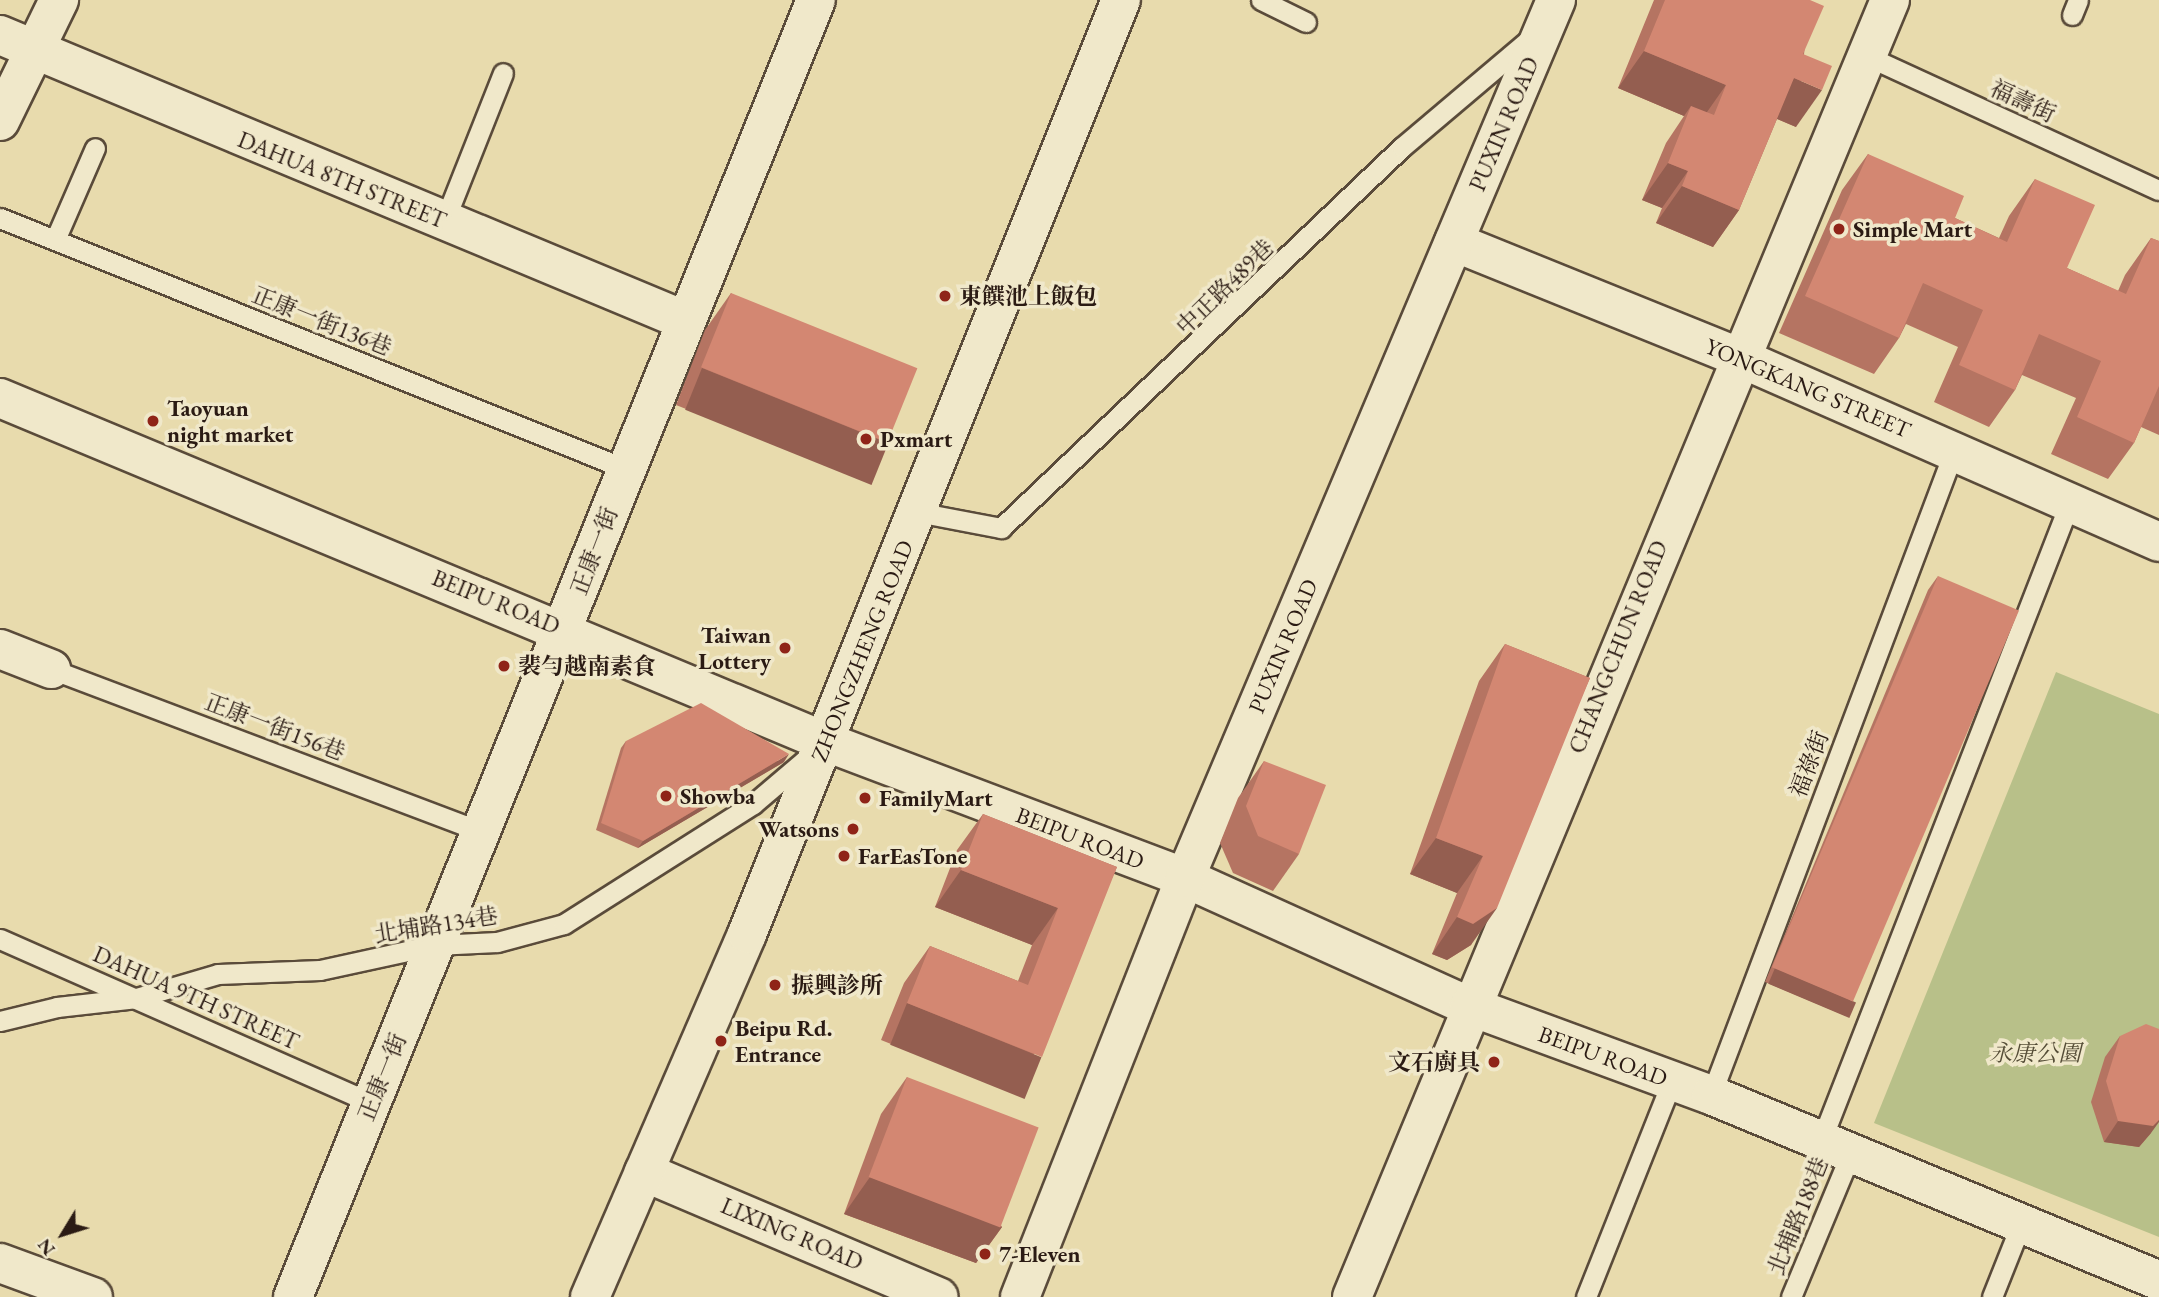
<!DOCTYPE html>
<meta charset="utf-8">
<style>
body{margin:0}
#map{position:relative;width:2159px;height:1297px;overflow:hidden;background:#e8dbad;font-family:"EB Garamond","Noto Serif TC",serif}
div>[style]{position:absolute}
.green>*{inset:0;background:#b8c089}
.roads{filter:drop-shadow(2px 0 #5a4b3a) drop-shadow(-2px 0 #5a4b3a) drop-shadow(0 2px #5a4b3a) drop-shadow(0 -2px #5a4b3a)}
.service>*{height:19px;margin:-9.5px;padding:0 9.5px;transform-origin:9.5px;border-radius:9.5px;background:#f0e8ca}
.minor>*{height:38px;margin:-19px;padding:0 19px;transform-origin:19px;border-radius:19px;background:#f0e8ca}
.tertiary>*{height:38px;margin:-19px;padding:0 19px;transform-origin:19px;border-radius:19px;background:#f0e8ca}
.wall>*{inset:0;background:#b57462}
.shaded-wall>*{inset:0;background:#945e50;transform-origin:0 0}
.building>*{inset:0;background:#d38772;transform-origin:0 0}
.dots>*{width:19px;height:19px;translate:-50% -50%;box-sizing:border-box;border:4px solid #f0e8ca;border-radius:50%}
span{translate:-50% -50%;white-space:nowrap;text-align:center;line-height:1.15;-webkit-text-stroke:7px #f0e8ca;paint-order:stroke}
.street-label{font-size:23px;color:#2b1b14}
.poi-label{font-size:23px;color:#2b1b14;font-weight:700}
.left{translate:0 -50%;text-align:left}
.right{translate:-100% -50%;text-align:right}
.park-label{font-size:23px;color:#554d37;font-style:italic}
.north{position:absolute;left:28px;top:1199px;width:70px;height:70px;-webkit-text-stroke:5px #f0e8ca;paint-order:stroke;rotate:232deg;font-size:19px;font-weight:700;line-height:28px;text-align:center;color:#2b1b14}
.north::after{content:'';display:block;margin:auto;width:24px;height:32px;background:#2b1b14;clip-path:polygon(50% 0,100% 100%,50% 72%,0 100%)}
</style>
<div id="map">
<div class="green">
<div style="clip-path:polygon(2056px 672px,2159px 714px,2159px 1237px,1874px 1123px)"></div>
</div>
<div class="roads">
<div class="service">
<div style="left:1261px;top:0;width:50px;rotate:26.1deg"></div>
<div style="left:2072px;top:15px;width:16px;rotate:-68deg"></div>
<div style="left:1867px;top:56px;width:321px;rotate:24.7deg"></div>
<div style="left:0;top:218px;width:674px;rotate:21.85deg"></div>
<div style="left:444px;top:222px;width:160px;rotate:-68.4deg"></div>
<div style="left:55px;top:240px;width:100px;rotate:-66.5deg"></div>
<div style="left:917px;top:512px;width:86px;rotate:10.8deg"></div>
<div style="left:1001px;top:528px;width:553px;rotate:-43.53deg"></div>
<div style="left:1402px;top:147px;width:169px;rotate:-40.2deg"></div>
<div style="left:51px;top:669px;width:459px;rotate:20.7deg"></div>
<div style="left:0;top:939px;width:406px;rotate:23.8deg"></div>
<div style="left:0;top:1021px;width:59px;rotate:-13.8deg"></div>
<div style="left:57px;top:1007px;width:80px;rotate:-6.5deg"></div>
<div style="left:136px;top:998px;width:85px;rotate:-16.3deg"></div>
<div style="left:218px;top:974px;width:102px;rotate:-2.2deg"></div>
<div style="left:320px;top:970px;width:118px;rotate:-12.3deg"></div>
<div style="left:435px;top:945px;width:62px;rotate:-2.8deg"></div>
<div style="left:497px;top:942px;width:69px;rotate:-15deg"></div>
<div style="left:564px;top:924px;width:224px;rotate:-32.4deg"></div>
<div style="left:753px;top:804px;width:77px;rotate:-40.3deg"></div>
<div style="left:1711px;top:1095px;width:688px;rotate:-69.33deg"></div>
<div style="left:1821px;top:1141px;width:686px;rotate:-68.71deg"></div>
<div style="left:1586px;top:1297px;width:232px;rotate:-68.3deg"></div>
<div style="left:1791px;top:1297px;width:156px;rotate:-67.4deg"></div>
<div style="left:1992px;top:1297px;width:79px;rotate:-68.3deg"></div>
</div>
<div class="minor">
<div style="left:0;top:35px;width:743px;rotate:22.63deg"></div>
<div style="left:0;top:121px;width:135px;rotate:-64deg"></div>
<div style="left:1454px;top:242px;width:306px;rotate:22deg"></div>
<div style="left:1738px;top:357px;width:460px;rotate:23.7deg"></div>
<div style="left:0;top:398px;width:895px;rotate:22.61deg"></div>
<div style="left:826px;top:742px;width:384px;rotate:20.7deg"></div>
<div style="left:1185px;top:878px;width:312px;rotate:24.3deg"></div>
<div style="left:1469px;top:1006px;width:258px;rotate:20.2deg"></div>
<div style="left:1711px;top:1095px;width:485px;rotate:22.5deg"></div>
<div style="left:0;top:649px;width:55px;rotate:21.4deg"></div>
<div style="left:0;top:1263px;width:99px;rotate:20.1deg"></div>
<div style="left:293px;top:1297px;width:1398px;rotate:-68.04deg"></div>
<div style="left:1020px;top:1297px;width:450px;rotate:-68.5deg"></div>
<div style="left:1185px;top:878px;width:953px;rotate:-67.09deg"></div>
<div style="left:1352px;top:1297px;width:1404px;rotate:-67.47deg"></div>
</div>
<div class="tertiary">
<div style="left:644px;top:1172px;width:320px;rotate:23deg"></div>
<div style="left:590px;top:1297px;width:395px;rotate:-66.6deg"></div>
<div style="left:747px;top:934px;width:1006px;rotate:-68.18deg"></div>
</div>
</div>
<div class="wall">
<div style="clip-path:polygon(1654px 0,1810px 0,1796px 127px,1777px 119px,1739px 210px,1713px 247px,1656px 223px,1662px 208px,1642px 200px,1666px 143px,1684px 116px,1618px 88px)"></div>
<div style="clip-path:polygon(1868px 154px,1955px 218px,1999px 238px,2009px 216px,2035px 179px,2067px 268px,2118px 291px,2125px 275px,2151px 238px,2159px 241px,2159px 435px,2141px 427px,2134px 443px,2108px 479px,2051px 454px,2076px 398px,2022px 375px,2015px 390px,1989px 427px,1934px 402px,1958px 347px,1906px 324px,1899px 338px,1874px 374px,1779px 333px,1842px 190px)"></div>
<div style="clip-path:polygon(731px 293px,889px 442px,863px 479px,676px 405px,705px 330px)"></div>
<div style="clip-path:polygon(1938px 576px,1846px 1016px,1765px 982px,1928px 590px)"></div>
<div style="clip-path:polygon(1505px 644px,1590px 678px,1471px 945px,1447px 960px,1432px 954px,1457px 893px,1410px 874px,1479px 681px)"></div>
<div style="clip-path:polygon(626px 741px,784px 762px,638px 848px,596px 830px,621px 748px)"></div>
<div style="clip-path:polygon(1264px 761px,1299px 854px,1273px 891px,1233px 873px,1220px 843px,1238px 798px)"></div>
<div style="clip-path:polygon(983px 814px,1117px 867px,1016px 1094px,881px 1040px,904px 983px,930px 946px,1018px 981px,1032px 945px,935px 907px,957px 850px)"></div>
<div style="clip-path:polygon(2120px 1036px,2151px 1133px,2139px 1147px,2104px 1142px,2091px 1102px,2105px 1057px)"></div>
<div style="clip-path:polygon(907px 1077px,1002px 1227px,976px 1263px,844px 1214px,881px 1114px)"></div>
</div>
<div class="shaded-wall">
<div style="clip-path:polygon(1644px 51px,1726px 85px,1700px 122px,1691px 106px,1684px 116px,1618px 88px)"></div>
<div style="clip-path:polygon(1794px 78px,1822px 90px,1796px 127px,1768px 115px)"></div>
<div style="clip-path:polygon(1668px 163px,1688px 171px,1662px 208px,1642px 200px)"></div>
<div style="clip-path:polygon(1682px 186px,1739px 210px,1713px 247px,1656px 223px)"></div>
<div style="left:702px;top:368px;width:201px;height:45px;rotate:22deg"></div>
<div style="clip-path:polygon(789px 754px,784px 762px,638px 848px,643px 841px)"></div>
<div style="clip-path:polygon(1436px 838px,1483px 856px,1457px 893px,1410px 874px)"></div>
<div style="clip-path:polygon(961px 870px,1058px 908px,1032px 945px,935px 907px)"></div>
<div style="clip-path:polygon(1497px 908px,1471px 945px,1447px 960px,1432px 954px,1457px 917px)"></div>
<div style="left:1775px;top:968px;width:88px;height:17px;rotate:23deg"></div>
<div style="left:907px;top:1003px;width:145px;height:45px;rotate:22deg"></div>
<div style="clip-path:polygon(2159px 1120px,2159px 1122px,2151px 1133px,2139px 1147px,2104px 1142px,2118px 1121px)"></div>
<div style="clip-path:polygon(870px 1177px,1002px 1227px,976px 1263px,844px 1214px)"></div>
</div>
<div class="building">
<div style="clip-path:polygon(1665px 0,1810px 0,1824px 6px,1803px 54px,1832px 66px,1822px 90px,1794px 78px,1739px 210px,1682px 186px,1688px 171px,1668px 163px,1691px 106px,1714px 115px,1726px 85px,1644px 51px)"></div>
<div style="clip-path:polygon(1868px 154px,1964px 196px,1955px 218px,2007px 242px,2035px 179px,2095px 205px,2067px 268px,2126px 294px,2151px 238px,2159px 241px,2159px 386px,2134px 443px,2077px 417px,2101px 361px,2039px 334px,2015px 390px,1959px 365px,1983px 310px,1923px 283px,1899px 338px,1805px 296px)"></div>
<div style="left:731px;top:293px;width:201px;height:80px;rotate:22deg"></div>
<div style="left:1938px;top:576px;width:88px;height:425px;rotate:23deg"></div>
<div style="clip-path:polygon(1505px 644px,1590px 678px,1497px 908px,1473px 924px,1457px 917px,1483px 856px,1436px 838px)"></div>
<div style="clip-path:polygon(701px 703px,789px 754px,643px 841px,601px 823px,626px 741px)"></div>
<div style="clip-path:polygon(1264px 761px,1326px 785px,1299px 854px,1258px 836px,1246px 806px)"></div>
<div style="clip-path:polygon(983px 814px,1117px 867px,1042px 1057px,907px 1003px,930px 946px,1028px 985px,1058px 908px,961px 870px)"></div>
<div style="clip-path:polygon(2146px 1024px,2159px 1029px,2159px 1120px,2153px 1126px,2118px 1121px,2106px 1081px,2120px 1036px)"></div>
<div style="left:907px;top:1077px;width:141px;height:107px;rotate:21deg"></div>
</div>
<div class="dots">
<div style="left:1839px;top:229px;background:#8f2418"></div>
<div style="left:945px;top:296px;background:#8f2418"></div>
<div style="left:153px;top:421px;background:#8f2418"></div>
<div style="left:866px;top:439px;background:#8f2418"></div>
<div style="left:785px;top:648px;background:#8f2418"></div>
<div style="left:504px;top:666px;background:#8f2418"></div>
<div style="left:666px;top:796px;background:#8f2418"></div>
<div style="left:865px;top:798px;background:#8f2418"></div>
<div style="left:853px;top:829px;background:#8f2418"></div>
<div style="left:844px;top:856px;background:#8f2418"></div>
<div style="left:775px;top:985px;background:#8f2418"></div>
<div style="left:721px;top:1041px;background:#8f2418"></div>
<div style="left:1494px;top:1062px;background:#8f2418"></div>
<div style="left:985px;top:1254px;background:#8f2418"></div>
</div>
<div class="street-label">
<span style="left:2023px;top:101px;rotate:25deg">福壽街</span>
<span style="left:1504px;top:124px;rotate:-67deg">PUXIN ROAD</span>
<span style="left:342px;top:180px;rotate:22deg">DAHUA 8TH STREET</span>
<span style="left:1225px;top:287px;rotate:-44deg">中正路489巷</span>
<span style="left:322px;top:321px;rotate:22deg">正康一街136巷</span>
<span style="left:1808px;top:388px;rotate:23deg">YONGKANG STREET</span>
<span style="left:594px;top:551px;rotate:-69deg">正康一街</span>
<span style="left:496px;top:602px;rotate:22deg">BEIPU ROAD</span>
<span style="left:1283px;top:646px;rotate:-67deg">PUXIN ROAD</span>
<span style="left:1618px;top:647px;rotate:-68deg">CHANGCHUN ROAD</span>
<span style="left:862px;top:651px;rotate:-68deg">ZHONGZHENG ROAD</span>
<span style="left:275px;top:727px;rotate:21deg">正康一街156巷</span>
<span style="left:1809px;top:764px;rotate:-69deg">福祿街</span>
<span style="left:1080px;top:838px;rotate:21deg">BEIPU ROAD</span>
<span style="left:436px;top:925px;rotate:-9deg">北埔路134巷</span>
<span style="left:196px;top:998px;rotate:24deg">DAHUA 9TH STREET</span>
<span style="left:1603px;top:1056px;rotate:20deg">BEIPU ROAD</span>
<span style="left:382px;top:1077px;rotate:-68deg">正康一街</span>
<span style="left:1798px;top:1216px;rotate:-68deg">北埔路188巷</span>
<span style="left:792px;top:1234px;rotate:23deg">LIXING ROAD</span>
</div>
<div class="poi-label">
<span class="left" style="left:1853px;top:229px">Simple Mart</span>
<span class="left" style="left:959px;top:296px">東饌池上飯包</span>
<span class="left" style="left:167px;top:421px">Taoyuan<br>night market</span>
<span class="left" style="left:880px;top:439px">Pxmart</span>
<span class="right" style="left:771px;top:648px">Taiwan<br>Lottery</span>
<span class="left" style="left:518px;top:666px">裴勻越南素食</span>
<span class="left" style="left:680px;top:796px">Showba</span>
<span class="left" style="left:879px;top:798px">FamilyMart</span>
<span class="right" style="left:839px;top:829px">Watsons</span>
<span class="left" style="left:858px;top:856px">FarEasTone</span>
<span class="left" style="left:791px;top:985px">振興診所</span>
<span class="left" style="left:735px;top:1041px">Beipu Rd.<br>Entrance</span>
<span class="right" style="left:1480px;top:1062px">文石廚具</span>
<span class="left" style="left:999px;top:1254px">7-Eleven</span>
</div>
<div class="park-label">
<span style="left:2035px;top:1053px">永康公園</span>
</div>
<div class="north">N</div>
</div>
